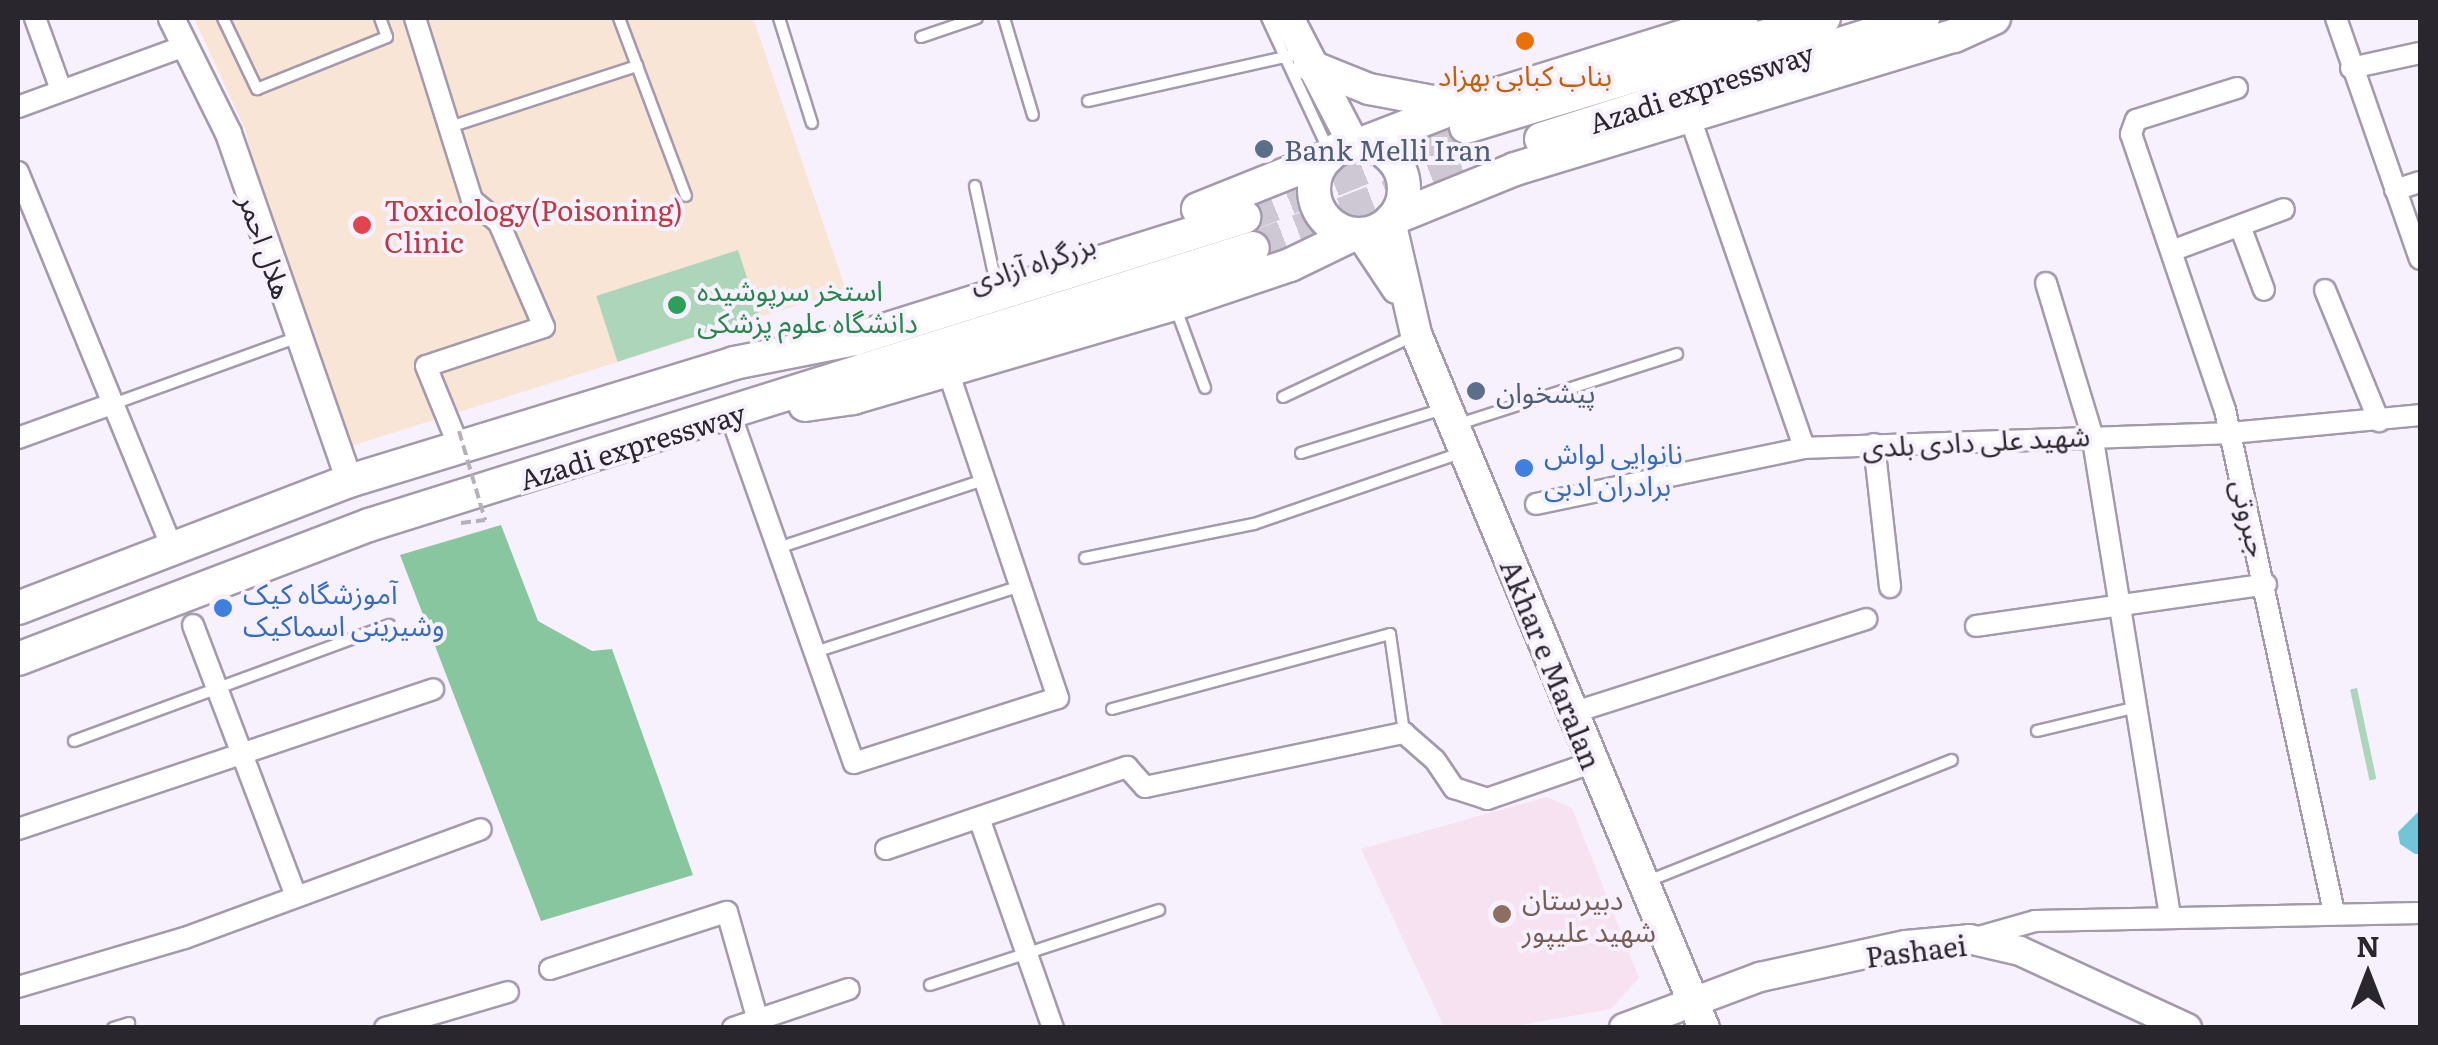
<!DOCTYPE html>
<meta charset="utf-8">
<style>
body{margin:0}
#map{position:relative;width:2438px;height:1045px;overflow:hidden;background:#f7f0fd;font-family:Literata,"Noto Sans Arabic",serif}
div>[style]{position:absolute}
.education>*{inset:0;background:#f7e2f1}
.medical>*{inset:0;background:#f9e5d6}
.green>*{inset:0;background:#acd5ba;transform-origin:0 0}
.forest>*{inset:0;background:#88c69f}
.water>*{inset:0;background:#72c5d8}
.trunk-tunnel>*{height:32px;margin-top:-16px;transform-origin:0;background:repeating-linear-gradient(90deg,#cec8d4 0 32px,transparent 0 48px)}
.path>*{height:4px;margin-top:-2px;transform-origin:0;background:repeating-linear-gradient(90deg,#b6b0bc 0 10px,transparent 0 15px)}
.roads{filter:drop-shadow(2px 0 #a499ad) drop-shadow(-2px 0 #a499ad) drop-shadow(0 2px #a499ad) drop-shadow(0 -2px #a499ad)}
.service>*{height:10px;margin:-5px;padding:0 5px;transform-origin:5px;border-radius:5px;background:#fff}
.minor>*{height:20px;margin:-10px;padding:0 10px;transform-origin:10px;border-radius:10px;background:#fff}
.tertiary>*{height:25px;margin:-12.5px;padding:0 12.5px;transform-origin:12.5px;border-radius:12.5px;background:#fff}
.secondary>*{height:28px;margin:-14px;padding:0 14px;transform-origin:14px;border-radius:14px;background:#fff}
.primary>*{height:30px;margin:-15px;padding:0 15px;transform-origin:15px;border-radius:15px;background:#fff}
.trunk>*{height:32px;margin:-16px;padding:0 16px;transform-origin:16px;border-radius:16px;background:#fff}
.trunk>.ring{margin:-16px;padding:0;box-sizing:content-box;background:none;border:32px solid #fff;border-radius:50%}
.path-bridge>*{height:4px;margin-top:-2px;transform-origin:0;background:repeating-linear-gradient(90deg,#b6b0bc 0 10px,transparent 0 15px)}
.dots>*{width:28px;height:28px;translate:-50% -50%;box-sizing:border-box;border:5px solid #f7f0fd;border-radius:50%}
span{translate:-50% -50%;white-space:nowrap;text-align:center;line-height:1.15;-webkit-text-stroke:8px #f7f0fd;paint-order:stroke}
.food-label{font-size:28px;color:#c56008}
.street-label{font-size:28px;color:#2a262e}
.service-label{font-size:28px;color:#4e5e75}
.left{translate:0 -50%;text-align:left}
.health-label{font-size:28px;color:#be3a42}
.leisure-label{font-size:28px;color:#27864d}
.shop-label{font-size:28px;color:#366cbe}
.education-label{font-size:28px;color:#785e54}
.frame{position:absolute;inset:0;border:20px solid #2a262e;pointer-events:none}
.north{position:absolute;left:2318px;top:925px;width:100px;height:100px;-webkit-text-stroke:8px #f7f0fd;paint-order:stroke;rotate:0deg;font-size:28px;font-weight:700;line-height:40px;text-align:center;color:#2a262e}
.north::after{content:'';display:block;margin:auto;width:35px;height:45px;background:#2a262e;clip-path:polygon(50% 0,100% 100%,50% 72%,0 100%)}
</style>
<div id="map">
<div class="education">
<div style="clip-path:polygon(1547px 797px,1572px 808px,1639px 978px,1611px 1009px,1509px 1027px,1444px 1027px,1361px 849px)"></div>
</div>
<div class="medical">
<div style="clip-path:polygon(194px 18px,753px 18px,846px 290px,351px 446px,268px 219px,245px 129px)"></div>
</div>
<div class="green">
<div style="left:738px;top:250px;width:69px;height:149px;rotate:72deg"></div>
<div style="left:2357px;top:688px;width:93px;height:7px;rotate:78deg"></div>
</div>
<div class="forest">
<div style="clip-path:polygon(501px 525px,538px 621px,592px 651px,612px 649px,693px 875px,541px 921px,400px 555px)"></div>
</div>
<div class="water">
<div style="clip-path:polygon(2420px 810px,2420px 854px,2415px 854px,2400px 844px,2398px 832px)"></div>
</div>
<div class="trunk-tunnel">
<div style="left:1244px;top:217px;width:240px;rotate:-22.1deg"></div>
<div style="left:1253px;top:248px;width:243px;rotate:-21.2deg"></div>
</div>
<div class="path">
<div style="left:461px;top:523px;width:24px;rotate:-7deg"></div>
</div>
<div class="roads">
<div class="service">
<div style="left:223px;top:18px;width:79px;rotate:64.4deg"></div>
<div style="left:257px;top:89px;width:140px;rotate:-21.8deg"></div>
<div style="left:387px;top:37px;width:20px;rotate:-110deg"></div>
<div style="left:619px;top:18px;width:190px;rotate:69.4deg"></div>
<div style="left:779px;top:18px;width:110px;rotate:72.6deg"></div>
<div style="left:1004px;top:18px;width:101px;rotate:73.4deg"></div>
<div style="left:1267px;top:18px;width:149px;rotate:65deg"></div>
<div style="left:921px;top:37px;width:59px;rotate:-18.7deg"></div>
<div style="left:1088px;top:101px;width:219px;rotate:-12.6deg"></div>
<div style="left:453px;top:126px;width:194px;rotate:-18.1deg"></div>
<div style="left:975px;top:186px;width:91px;rotate:77.9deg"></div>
<div style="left:1176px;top:309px;width:84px;rotate:69.8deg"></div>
<div style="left:1283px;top:397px;width:141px;rotate:-25.1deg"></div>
<div style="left:113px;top:404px;width:197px;rotate:-19.9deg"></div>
<div style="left:1459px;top:424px;width:229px;rotate:-17.8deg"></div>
<div style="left:1301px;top:453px;width:152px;rotate:-17.2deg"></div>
<div style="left:778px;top:548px;width:217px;rotate:-18.3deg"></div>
<div style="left:1085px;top:558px;width:172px;rotate:-11.4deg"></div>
<div style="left:1254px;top:524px;width:221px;rotate:-19deg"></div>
<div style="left:815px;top:652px;width:215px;rotate:-17.8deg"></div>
<div style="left:1112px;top:709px;width:288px;rotate:-15.1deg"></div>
<div style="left:1390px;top:634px;width:99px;rotate:81.9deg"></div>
<div style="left:2037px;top:731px;width:103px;rotate:-13.5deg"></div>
<div style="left:74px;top:741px;width:336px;rotate:-20.2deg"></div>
<div style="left:1648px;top:881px;width:327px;rotate:-21.7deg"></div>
<div style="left:930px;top:985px;width:241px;rotate:-18.1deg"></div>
<div style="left:113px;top:1028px;width:17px;rotate:-17deg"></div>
</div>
<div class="minor">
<div style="left:35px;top:18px;width:77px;rotate:70.1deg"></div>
<div style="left:415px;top:18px;width:191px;rotate:72.6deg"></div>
<div style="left:472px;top:200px;width:35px;rotate:40deg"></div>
<div style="left:499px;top:223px;width:113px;rotate:66.6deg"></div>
<div style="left:544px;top:327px;width:124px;rotate:161.7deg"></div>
<div style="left:426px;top:366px;width:87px;rotate:67.8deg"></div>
<div style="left:2336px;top:18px;width:255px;rotate:70.8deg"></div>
<div style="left:2351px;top:68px;width:71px;rotate:-12.3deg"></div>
<div style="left:2237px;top:88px;width:106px;rotate:162.4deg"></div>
<div style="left:2136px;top:120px;width:15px;rotate:110deg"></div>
<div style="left:2131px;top:134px;width:292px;rotate:71.2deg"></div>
<div style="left:2225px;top:410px;width:514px;rotate:77.75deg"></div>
<div style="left:18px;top:107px;width:178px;rotate:-20.1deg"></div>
<div style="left:1689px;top:115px;width:352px;rotate:70.9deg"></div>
<div style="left:18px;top:172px;width:406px;rotate:67.7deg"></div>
<div style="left:2395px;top:190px;width:26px;rotate:-18deg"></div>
<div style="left:2240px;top:226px;width:68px;rotate:69.4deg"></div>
<div style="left:2174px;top:250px;width:117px;rotate:-20.4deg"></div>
<div style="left:2046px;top:283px;width:158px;rotate:73.1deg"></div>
<div style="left:2092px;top:434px;width:488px;rotate:80.8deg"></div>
<div style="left:2325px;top:290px;width:142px;rotate:67.6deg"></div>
<div style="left:731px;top:416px;width:368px;rotate:70.5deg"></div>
<div style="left:854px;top:763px;width:214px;rotate:-17.7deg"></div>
<div style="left:1058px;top:698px;width:345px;rotate:-108.6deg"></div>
<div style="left:18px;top:438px;width:100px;rotate:-19.9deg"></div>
<div style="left:1874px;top:444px;width:144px;rotate:83.6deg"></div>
<div style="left:1536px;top:504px;width:274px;rotate:-11.8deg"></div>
<div style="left:1804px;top:448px;width:426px;rotate:-2deg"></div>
<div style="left:2230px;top:433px;width:191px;rotate:-5.4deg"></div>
<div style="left:193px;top:625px;width:287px;rotate:69.2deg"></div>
<div style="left:1976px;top:626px;width:293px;rotate:-8.2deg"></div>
<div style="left:1572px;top:713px;width:309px;rotate:-17.7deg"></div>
<div style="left:979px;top:818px;width:223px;rotate:70.6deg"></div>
<div style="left:18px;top:829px;width:438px;rotate:-18.6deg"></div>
<div style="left:886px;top:849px;width:255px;rotate:-18.8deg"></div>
<div style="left:1127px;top:767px;width:27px;rotate:48deg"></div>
<div style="left:1145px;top:787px;width:265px;rotate:-11.8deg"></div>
<div style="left:1404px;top:733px;width:41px;rotate:41.1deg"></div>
<div style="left:1435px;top:760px;width:34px;rotate:56deg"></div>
<div style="left:1454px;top:788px;width:35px;rotate:18deg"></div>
<div style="left:1487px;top:799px;width:110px;rotate:-19.1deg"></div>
<div style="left:1975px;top:938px;width:62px;rotate:-15.8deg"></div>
<div style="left:2035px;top:921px;width:385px;rotate:-1.2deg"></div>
<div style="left:550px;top:969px;width:186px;rotate:-17.9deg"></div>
<div style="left:727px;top:912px;width:121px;rotate:74.1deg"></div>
<div style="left:18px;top:987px;width:174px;rotate:-16.4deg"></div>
<div style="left:185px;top:938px;width:315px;rotate:-20.2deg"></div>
<div style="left:385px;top:1028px;width:128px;rotate:-16.3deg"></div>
<div style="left:733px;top:1028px;width:122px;rotate:-18.6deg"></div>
</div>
<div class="tertiary">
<div style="left:171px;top:18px;width:128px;rotate:63.6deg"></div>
<div style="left:228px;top:133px;width:368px;rotate:70.8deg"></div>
</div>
<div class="secondary">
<div style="left:1624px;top:1028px;width:145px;rotate:-20.6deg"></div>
<div style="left:1760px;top:977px;width:149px;rotate:-12.4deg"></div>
<div style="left:1906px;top:945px;width:63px;rotate:-5.4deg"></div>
<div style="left:1969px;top:939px;width:52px;rotate:13.2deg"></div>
<div style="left:2020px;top:951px;width:184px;rotate:24.8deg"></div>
</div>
<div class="primary">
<div style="left:1288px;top:18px;width:143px;rotate:62.5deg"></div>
<div style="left:1309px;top:65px;width:65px;rotate:21.8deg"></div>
<div style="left:1369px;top:89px;width:92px;rotate:10.7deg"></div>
<div style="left:1390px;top:221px;width:116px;rotate:77deg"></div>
<div style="left:1416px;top:334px;width:751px;rotate:67.46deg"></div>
<div style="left:1361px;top:234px;width:65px;rotate:56.3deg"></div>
</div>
<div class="trunk">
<div style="left:1466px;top:127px;width:374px;rotate:-16.9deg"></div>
<div style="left:1541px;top:139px;width:401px;rotate:-17.6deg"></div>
<div style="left:1361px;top:144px;width:105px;rotate:-21.2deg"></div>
<div style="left:1459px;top:106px;width:296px;rotate:-17.3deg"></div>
<div class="ring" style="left:1314px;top:144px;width:58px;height:58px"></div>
<div style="left:1198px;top:209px;width:140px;rotate:-21.8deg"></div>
<div style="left:1392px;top:219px;width:133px;rotate:-22.1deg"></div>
<div style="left:1515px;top:169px;width:459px;rotate:-16.9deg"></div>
<div style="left:1954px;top:36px;width:44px;rotate:-24.2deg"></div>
<div style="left:805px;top:405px;width:49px;rotate:-8.3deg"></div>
<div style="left:853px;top:398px;width:334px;rotate:-16.3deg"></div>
<div style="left:1174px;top:304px;width:122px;rotate:-18.6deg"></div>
<div style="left:1290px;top:265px;width:71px;rotate:-25.8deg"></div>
<div style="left:18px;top:608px;width:355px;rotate:-21deg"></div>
<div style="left:349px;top:481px;width:403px;rotate:-17deg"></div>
<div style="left:734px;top:363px;width:123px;rotate:-11.2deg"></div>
<div style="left:855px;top:339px;width:408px;rotate:-17.4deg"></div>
<div style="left:18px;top:659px;width:376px;rotate:-20.9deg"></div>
<div style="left:369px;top:525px;width:926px;rotate:-17.4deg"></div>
</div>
</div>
<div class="path-bridge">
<div style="left:459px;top:431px;width:93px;rotate:73.7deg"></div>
</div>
<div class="dots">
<div style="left:1525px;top:41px;background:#e8710a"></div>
<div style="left:1264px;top:149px;background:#5c6f8a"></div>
<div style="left:362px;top:225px;background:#e0444e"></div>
<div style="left:677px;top:305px;background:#2e9e5b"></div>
<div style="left:1476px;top:391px;background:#5c6f8a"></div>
<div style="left:1524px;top:468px;background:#3f7fe0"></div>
<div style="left:223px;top:608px;background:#3f7fe0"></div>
<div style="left:1502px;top:914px;background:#8d6e63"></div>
</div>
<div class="food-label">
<span style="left:1525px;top:74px">بناب کبابی بهزاد</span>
</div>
<div class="street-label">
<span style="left:1701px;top:87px;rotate:-18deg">Azadi expressway</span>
<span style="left:267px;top:246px;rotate:71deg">هلال احمر</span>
<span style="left:1032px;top:262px;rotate:-18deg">بزرگراه آزادی</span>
<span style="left:1976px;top:440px;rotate:-3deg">شهید علی دادی بلدی</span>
<span style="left:632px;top:445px;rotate:-17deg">Azadi expressway</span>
<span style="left:2251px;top:518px;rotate:77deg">جبروتی</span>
<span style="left:1552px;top:664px;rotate:68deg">Akhar e Maralan</span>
<span style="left:1916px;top:950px;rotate:-7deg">Pashaei</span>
</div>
<div class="service-label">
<span class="left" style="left:1284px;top:149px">Bank Melli Iran</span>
<span class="left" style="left:1496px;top:391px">پیشخوان</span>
</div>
<div class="health-label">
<span class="left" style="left:384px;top:225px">Toxicology(Poisoning)<br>Clinic</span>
</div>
<div class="leisure-label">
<span class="left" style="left:697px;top:305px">استخر سرپوشیده<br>دانشگاه علوم پزشکی</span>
</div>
<div class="shop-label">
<span class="left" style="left:1544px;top:468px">نانوایی لواش<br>برادران ادبی</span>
<span class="left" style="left:243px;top:608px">آموزشگاه کیک<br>وشیرینی اسماکیک</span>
</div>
<div class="education-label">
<span class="left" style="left:1522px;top:914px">دبیرستان<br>شهید علیپور</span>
</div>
<div class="frame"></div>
<div class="north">N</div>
</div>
